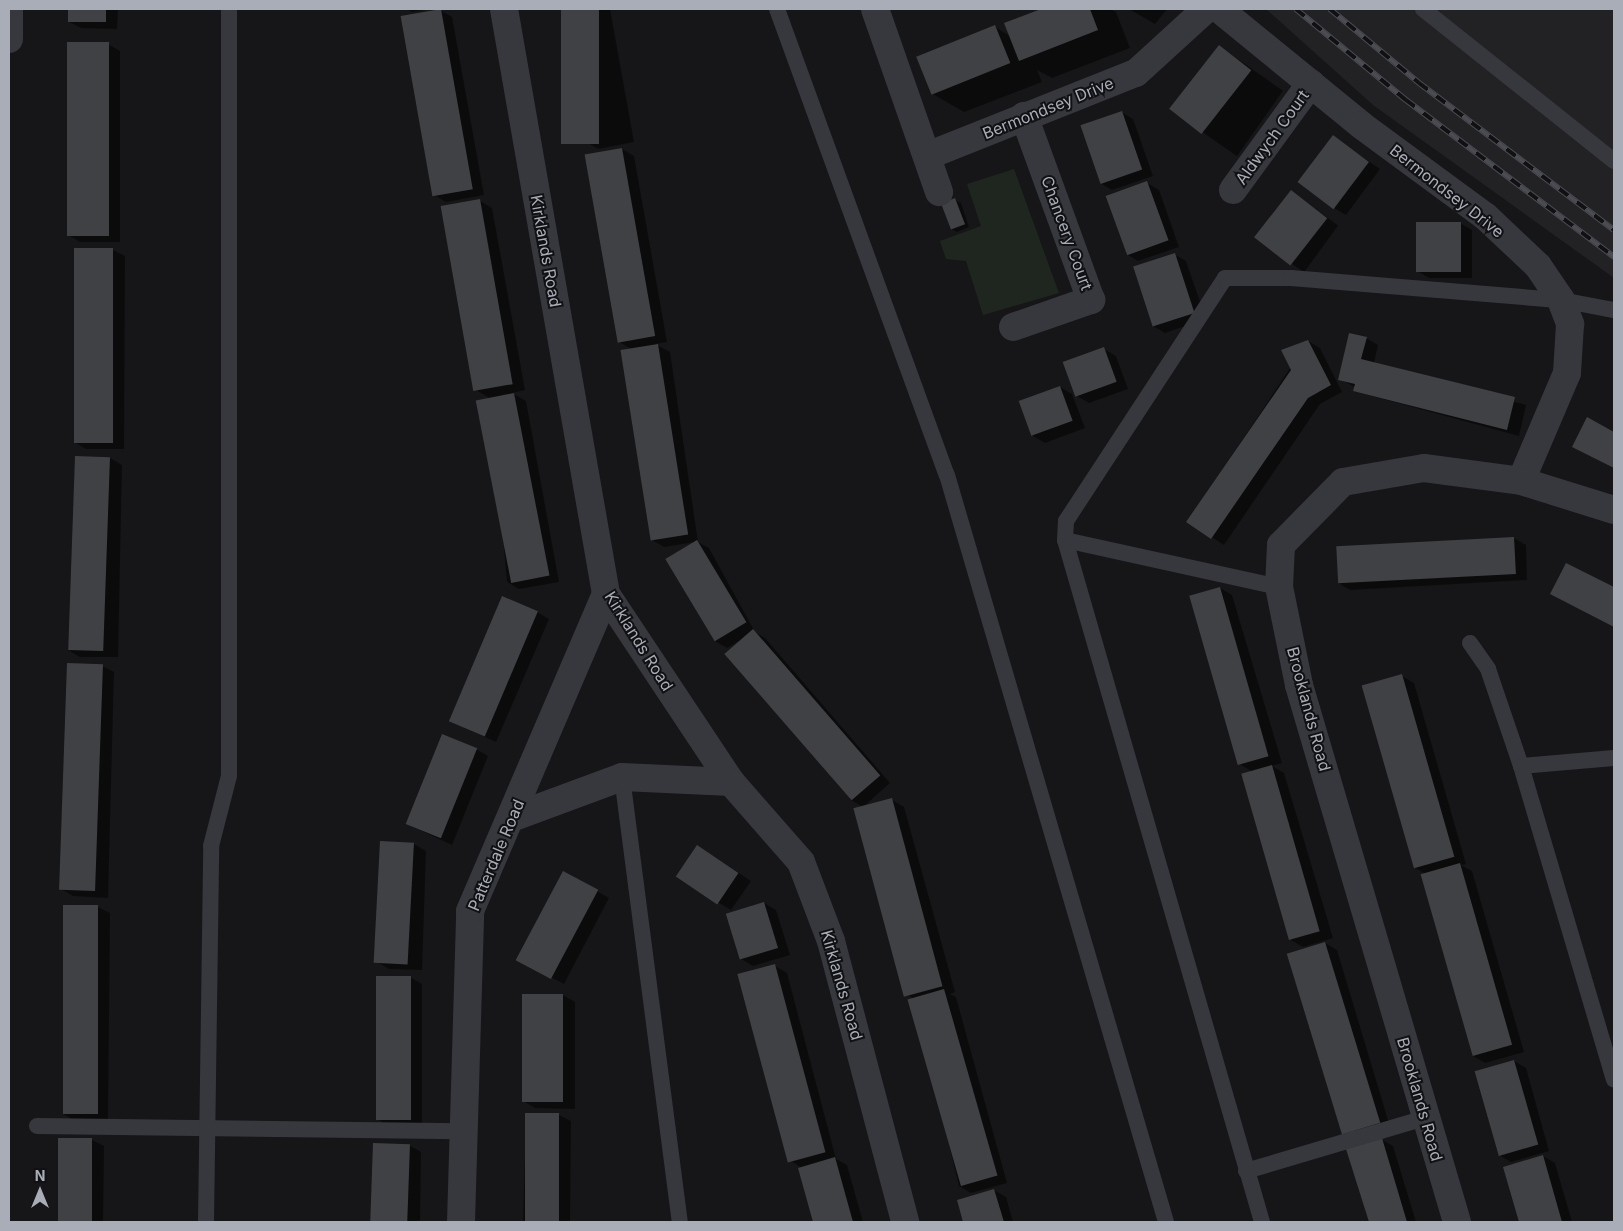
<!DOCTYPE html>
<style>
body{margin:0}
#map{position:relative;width:1623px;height:1231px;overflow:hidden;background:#161618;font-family:Inter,sans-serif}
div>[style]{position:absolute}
.built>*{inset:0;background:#222225}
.green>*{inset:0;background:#1e261f}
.shadow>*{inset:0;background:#0007;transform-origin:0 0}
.building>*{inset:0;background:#404145;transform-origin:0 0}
.lane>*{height:16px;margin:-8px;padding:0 8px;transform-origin:8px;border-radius:8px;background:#37383d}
.street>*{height:28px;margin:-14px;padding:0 14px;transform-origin:14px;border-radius:14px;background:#37383d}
.rail>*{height:5.5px;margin-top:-2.75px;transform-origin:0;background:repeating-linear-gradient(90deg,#111113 0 11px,#4a4c52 0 22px);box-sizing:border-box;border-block:1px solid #4a4c52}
span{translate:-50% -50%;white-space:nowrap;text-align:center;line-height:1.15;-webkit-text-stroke:4px #111113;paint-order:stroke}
.street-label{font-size:16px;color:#a8adb8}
.frame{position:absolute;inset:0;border:10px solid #a8adb8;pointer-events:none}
.north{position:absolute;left:15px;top:1166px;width:50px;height:50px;-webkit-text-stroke:4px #111113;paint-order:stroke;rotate:0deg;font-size:14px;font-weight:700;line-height:20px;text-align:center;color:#a8adb8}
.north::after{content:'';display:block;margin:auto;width:18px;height:22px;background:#a8adb8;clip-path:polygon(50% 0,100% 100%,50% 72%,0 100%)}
</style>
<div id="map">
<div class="built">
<div style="clip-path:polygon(1266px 9px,1614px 9px,1614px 278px,1373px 105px)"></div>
</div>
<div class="green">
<div style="clip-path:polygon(1014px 169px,1059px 293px,983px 315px,966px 261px,946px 259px,940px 241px,981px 226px,967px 184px)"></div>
</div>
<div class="shadow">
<div style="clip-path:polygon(69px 9px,118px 9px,117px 29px,81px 28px,69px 22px)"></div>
<div style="clip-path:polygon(407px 9px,430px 9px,412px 12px)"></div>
<div style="clip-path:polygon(562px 9px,610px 9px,634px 142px,598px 149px,586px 142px)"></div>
<div style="clip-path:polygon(1044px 9px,1110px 9px,1116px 12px,1130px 48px,1052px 78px,1037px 70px,1042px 82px,964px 112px,931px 93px,995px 27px,1010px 36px,1006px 24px)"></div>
<div style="clip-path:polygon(1129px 9px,1167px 9px,1155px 24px)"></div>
<div style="clip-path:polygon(440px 10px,452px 17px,484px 195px,446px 202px,434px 195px)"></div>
<div style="clip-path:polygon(108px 44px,120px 51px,120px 242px,80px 242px,68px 235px)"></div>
<div style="left:1219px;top:46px;width:78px;height:80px;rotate:35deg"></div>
<div style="clip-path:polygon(1121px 112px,1133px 119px,1153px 176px,1112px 190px,1100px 183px)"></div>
<div style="clip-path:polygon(1333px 137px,1380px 169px,1346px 215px,1334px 208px)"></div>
<div style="clip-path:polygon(622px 149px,634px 156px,667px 342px,655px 344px,670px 352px,698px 542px,709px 548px,755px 632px,765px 638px,890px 783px,863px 807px,851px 800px,739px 641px,727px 648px,715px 641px,695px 542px,664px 547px,652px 540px,633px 350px,619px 342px,586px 156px)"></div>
<div style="clip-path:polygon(1147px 183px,1159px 190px,1179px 247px,1138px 261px,1126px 254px)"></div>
<div style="left:1292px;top:192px;width:57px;height:58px;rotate:36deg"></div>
<div style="clip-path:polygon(955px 200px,961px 203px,969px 227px,957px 232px,951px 229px)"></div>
<div style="clip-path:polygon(480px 201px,492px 208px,525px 390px,512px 393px,526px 401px,559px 582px,519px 589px,507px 582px,491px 399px,476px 390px)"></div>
<div style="clip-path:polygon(1460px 223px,1472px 230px,1472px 278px,1429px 278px,1417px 271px)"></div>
<div style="clip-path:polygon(113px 250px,125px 256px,124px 449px,86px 449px,74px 442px)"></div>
<div style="clip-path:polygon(1174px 254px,1186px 261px,1206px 319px,1165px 333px,1153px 326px)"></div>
<div style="clip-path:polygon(1366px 338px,1378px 345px,1374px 363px,1526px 405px,1519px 436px,1354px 391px,1355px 387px,1339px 379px)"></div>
<div style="clip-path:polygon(1308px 341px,1320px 348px,1342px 392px,1320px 404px,1224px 545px,1188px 522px)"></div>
<div style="clip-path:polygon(1104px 349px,1116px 356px,1128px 389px,1089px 403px,1077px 396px)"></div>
<div style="clip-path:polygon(1060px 387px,1072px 394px,1085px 428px,1045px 443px,1033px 436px)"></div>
<div style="clip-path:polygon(110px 458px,122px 465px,118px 657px,80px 657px,68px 650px)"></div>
<div style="clip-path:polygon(1514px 538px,1526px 545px,1527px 580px,1350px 590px,1338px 583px)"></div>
<div style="clip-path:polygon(1220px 588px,1232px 595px,1282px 763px,1272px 766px,1284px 773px,1333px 938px,1303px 947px,1291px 940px,1253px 772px,1241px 765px)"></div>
<div style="clip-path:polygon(537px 612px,549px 619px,496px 742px,450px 721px)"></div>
<div style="clip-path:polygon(102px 666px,114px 672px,108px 898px,73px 896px,61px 889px)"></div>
<div style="clip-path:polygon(1402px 676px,1414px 683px,1466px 864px,1461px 865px,1472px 871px,1524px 1052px,1485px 1063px,1473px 1056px,1426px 874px,1415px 868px)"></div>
<div style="clip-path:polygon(476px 749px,488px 756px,452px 845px,407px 824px)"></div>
<div style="clip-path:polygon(892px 800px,904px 807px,955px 992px,950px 994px,956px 997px,1007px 1183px,971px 1193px,959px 1186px,914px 999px,908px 995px)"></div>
<div style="clip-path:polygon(414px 844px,426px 851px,422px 970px,389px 969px,377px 962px)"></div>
<div style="clip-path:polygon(710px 854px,751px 881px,731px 910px,719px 903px)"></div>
<div style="clip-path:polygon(597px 891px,609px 898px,564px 984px,529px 966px)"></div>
<div style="clip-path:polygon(764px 903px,776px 910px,790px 955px,753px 966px,741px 959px)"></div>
<div style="clip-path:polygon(98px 907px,110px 913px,108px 1121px,75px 1121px,63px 1114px)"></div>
<div style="clip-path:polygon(1325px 943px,1337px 950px,1391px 1130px,1355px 1141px)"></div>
<div style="clip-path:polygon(775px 966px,787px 973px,836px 1159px,847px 1165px,863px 1222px,814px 1222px,802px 1168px,791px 1161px)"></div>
<div style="clip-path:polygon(410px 977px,422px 984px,422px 1126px,389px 1126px,377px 1119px)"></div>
<div style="clip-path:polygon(563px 995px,575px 1002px,575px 1109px,535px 1108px,523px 1101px)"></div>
<div style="clip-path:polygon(1514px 1061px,1526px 1068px,1549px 1151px,1511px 1162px,1499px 1155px)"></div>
<div style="clip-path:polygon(526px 1115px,559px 1115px,571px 1121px,570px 1222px,523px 1222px)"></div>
<div style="clip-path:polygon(59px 1139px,92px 1140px,104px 1146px,103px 1222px,58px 1222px)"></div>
<div style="clip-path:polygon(1381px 1139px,1393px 1146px,1416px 1222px,1370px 1222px,1347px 1150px)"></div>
<div style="clip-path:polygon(374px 1144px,409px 1145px,421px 1152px,420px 1222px,373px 1222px)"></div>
<div style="clip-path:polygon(1543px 1156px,1555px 1163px,1572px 1222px,1520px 1222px,1504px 1167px)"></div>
<div style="clip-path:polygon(994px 1190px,1006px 1197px,1013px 1222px,964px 1222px,958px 1200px)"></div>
</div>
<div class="building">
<div style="left:68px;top:9px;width:38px;height:13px"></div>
<div style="left:441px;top:9px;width:183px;height:41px;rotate:80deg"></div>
<div style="left:561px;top:9px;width:38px;height:135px"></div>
<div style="clip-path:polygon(1041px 9px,1090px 9px,1098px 30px,1019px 61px,1004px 23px)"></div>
<div style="left:995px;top:25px;width:41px;height:85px;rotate:68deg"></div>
<div style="left:67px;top:42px;width:42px;height:194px"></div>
<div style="left:1219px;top:45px;width:41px;height:81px;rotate:38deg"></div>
<div style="left:1122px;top:111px;width:62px;height:44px;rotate:71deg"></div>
<div style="left:1333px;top:135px;width:45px;height:59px;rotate:37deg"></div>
<div style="left:622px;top:148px;width:191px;height:38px;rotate:80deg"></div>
<div style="left:1147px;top:181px;width:63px;height:44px;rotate:70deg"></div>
<div style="left:1291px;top:190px;width:46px;height:60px;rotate:38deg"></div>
<div style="left:955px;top:198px;width:28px;height:15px;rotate:69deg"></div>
<div style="left:480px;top:199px;width:188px;height:40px;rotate:80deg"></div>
<div style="left:1416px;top:222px;width:45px;height:50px"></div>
<div style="left:74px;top:248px;width:39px;height:195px"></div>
<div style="left:1175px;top:253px;width:63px;height:44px;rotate:72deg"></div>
<div style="clip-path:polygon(1349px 333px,1367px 337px,1361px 359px,1515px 397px,1507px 430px,1353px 391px,1355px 384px,1338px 380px)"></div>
<div style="clip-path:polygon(1308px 340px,1331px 385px,1308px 398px,1211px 539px,1186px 522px,1291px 370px,1281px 350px)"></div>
<div style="left:658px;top:344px;width:193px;height:38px;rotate:81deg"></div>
<div style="left:1104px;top:347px;width:37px;height:44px;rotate:70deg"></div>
<div style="left:1060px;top:386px;width:37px;height:44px;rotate:70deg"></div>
<div style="left:514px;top:393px;width:186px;height:39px;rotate:79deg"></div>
<div style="clip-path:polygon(1587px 417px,1614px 432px,1614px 468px,1572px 447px)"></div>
<div style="left:75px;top:456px;width:35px;height:194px;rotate:2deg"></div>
<div style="left:1514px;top:537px;width:37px;height:178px;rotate:87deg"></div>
<div style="left:697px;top:540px;width:96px;height:37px;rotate:59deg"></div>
<div style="clip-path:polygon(1566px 563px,1614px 587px,1614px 627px,1550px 594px)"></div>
<div style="left:1220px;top:587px;width:176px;height:32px;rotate:74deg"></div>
<div style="left:502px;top:596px;width:39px;height:136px;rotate:23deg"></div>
<div style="left:753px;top:629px;width:194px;height:38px;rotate:49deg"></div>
<div style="left:67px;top:663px;width:36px;height:227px;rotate:2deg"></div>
<div style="left:1402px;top:674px;width:190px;height:42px;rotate:74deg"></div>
<div style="left:442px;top:734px;width:38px;height:97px;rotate:22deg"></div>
<div style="left:1272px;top:765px;width:173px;height:32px;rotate:74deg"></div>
<div style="left:892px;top:798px;width:195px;height:40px;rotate:75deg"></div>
<div style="left:380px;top:841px;width:34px;height:122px;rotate:3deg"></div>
<div style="left:697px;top:845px;width:50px;height:38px;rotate:34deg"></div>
<div style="left:1460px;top:863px;width:189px;height:41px;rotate:74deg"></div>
<div style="left:563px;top:871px;width:40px;height:101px;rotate:28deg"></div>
<div style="left:764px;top:902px;width:48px;height:40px;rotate:73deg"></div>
<div style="left:63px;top:905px;width:35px;height:209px"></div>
<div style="left:1325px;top:942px;width:189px;height:40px;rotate:73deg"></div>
<div style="left:775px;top:964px;width:195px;height:39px;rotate:75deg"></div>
<div style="left:376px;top:976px;width:35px;height:144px"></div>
<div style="left:944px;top:989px;width:194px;height:38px;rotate:74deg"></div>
<div style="left:522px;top:994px;width:41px;height:108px"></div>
<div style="left:1514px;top:1060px;width:88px;height:41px;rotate:74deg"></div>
<div style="left:525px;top:1113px;width:34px;height:109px"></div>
<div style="left:58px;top:1138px;width:34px;height:84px"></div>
<div style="clip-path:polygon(1382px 1138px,1407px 1222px,1369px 1222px,1346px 1149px)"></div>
<div style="left:373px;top:1143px;width:37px;height:79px;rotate:2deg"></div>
<div style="clip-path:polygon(1543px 1155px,1562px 1222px,1519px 1222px,1503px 1167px)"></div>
<div style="clip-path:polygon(835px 1157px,853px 1222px,813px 1222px,798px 1168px)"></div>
<div style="clip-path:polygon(994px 1189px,1004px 1222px,963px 1222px,957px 1200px)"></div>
</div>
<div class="lane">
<div style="left:777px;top:9px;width:496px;rotate:70deg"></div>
<div style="left:947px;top:475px;width:778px;rotate:73.66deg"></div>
<div style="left:1423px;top:9px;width:244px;rotate:38.5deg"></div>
<div style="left:1065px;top:540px;width:219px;rotate:12.4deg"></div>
<div style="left:1470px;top:643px;width:32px;rotate:55deg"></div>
<div style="left:1488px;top:669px;width:102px;rotate:71.2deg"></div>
<div style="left:1521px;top:766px;width:327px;rotate:73.5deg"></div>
<div style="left:1521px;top:766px;width:93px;rotate:-4.9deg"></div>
<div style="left:622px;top:777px;width:449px;rotate:82.6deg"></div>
<div style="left:37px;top:1126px;width:425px;rotate:0.7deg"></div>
<div style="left:1246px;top:1171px;width:187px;rotate:-16.5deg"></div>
<div style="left:206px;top:1222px;width:376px;rotate:-89.2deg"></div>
<div style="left:211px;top:846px;width:72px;rotate:-75.6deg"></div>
<div style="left:229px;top:776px;width:767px;rotate:-90deg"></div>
<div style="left:1262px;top:1222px;width:710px;rotate:-106.11deg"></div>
<div style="left:1065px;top:540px;width:19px;rotate:-87deg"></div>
<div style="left:1066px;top:521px;width:290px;rotate:-56.8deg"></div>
<div style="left:1225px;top:278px;width:66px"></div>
<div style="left:1291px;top:278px;width:271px;rotate:4.7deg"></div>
<div style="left:1561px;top:300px;width:54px;rotate:10.7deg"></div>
</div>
<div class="street">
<div style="left:504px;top:9px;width:594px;rotate:80.11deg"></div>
<div style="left:606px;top:594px;width:226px;rotate:56.4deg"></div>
<div style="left:731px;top:782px;width:106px;rotate:48.8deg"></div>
<div style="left:801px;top:862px;width:85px;rotate:69.2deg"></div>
<div style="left:831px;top:941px;width:291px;rotate:75.2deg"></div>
<div style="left:875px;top:9px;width:194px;rotate:70.7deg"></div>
<div style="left:1219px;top:9px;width:183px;rotate:39.2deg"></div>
<div style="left:1361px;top:125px;width:154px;rotate:36.3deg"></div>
<div style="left:1485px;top:216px;width:73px;rotate:43.3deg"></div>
<div style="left:1538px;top:266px;width:41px;rotate:55.9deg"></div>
<div style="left:1561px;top:300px;width:26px;rotate:69deg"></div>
<div style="left:1570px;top:324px;width:49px;rotate:93.5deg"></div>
<div style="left:1567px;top:373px;width:117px;rotate:113.1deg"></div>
<div style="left:9px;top:39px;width:30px;rotate:-90deg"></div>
<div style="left:927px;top:156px;width:225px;rotate:-21.7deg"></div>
<div style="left:1136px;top:73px;width:95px;rotate:-42.4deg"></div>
<div style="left:1233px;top:190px;width:132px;rotate:-53.9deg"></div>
<div style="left:1013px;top:327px;width:83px;rotate:-19.1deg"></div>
<div style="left:1091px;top:300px;width:196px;rotate:-110deg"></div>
<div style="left:511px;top:818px;width:118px;rotate:-20.3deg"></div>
<div style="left:622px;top:777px;width:109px;rotate:2.6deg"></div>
<div style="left:461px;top:1222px;width:311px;rotate:-88.3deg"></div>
<div style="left:470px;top:911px;width:345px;rotate:-66.8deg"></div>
<div style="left:1457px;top:1222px;width:560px;rotate:-106.4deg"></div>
<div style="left:1299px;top:685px;width:100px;rotate:-101.5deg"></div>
<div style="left:1279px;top:587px;width:42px;rotate:-87.3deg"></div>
<div style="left:1281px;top:545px;width:88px;rotate:-45.5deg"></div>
<div style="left:1343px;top:482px;width:82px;rotate:-9.8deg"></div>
<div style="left:1424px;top:468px;width:98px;rotate:7.6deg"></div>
<div style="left:1521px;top:481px;width:97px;rotate:17.3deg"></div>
</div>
<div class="rail">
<div style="left:1296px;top:9px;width:143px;rotate:39.6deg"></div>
<div style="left:1406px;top:100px;width:261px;rotate:37deg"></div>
<div style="left:1330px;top:9px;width:116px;rotate:39.7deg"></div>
<div style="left:1419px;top:83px;width:244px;rotate:37deg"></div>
</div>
<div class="street-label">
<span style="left:1048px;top:108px;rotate:-22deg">Bermondsey Drive</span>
<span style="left:1272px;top:137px;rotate:-54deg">Aldwych Court</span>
<span style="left:1447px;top:191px;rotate:38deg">Bermondsey Drive</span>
<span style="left:1067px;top:233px;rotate:70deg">Chancery Court</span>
<span style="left:546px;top:251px;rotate:80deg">Kirklands Road</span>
<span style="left:639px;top:641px;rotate:58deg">Kirklands Road</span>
<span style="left:1309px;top:709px;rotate:75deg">Brooklands Road</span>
<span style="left:496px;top:855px;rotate:-67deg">Patterdale Road</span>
<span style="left:842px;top:985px;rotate:74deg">Kirklands Road</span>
<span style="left:1420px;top:1099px;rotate:74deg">Brooklands Road</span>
</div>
<div class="frame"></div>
<div class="north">N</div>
</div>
